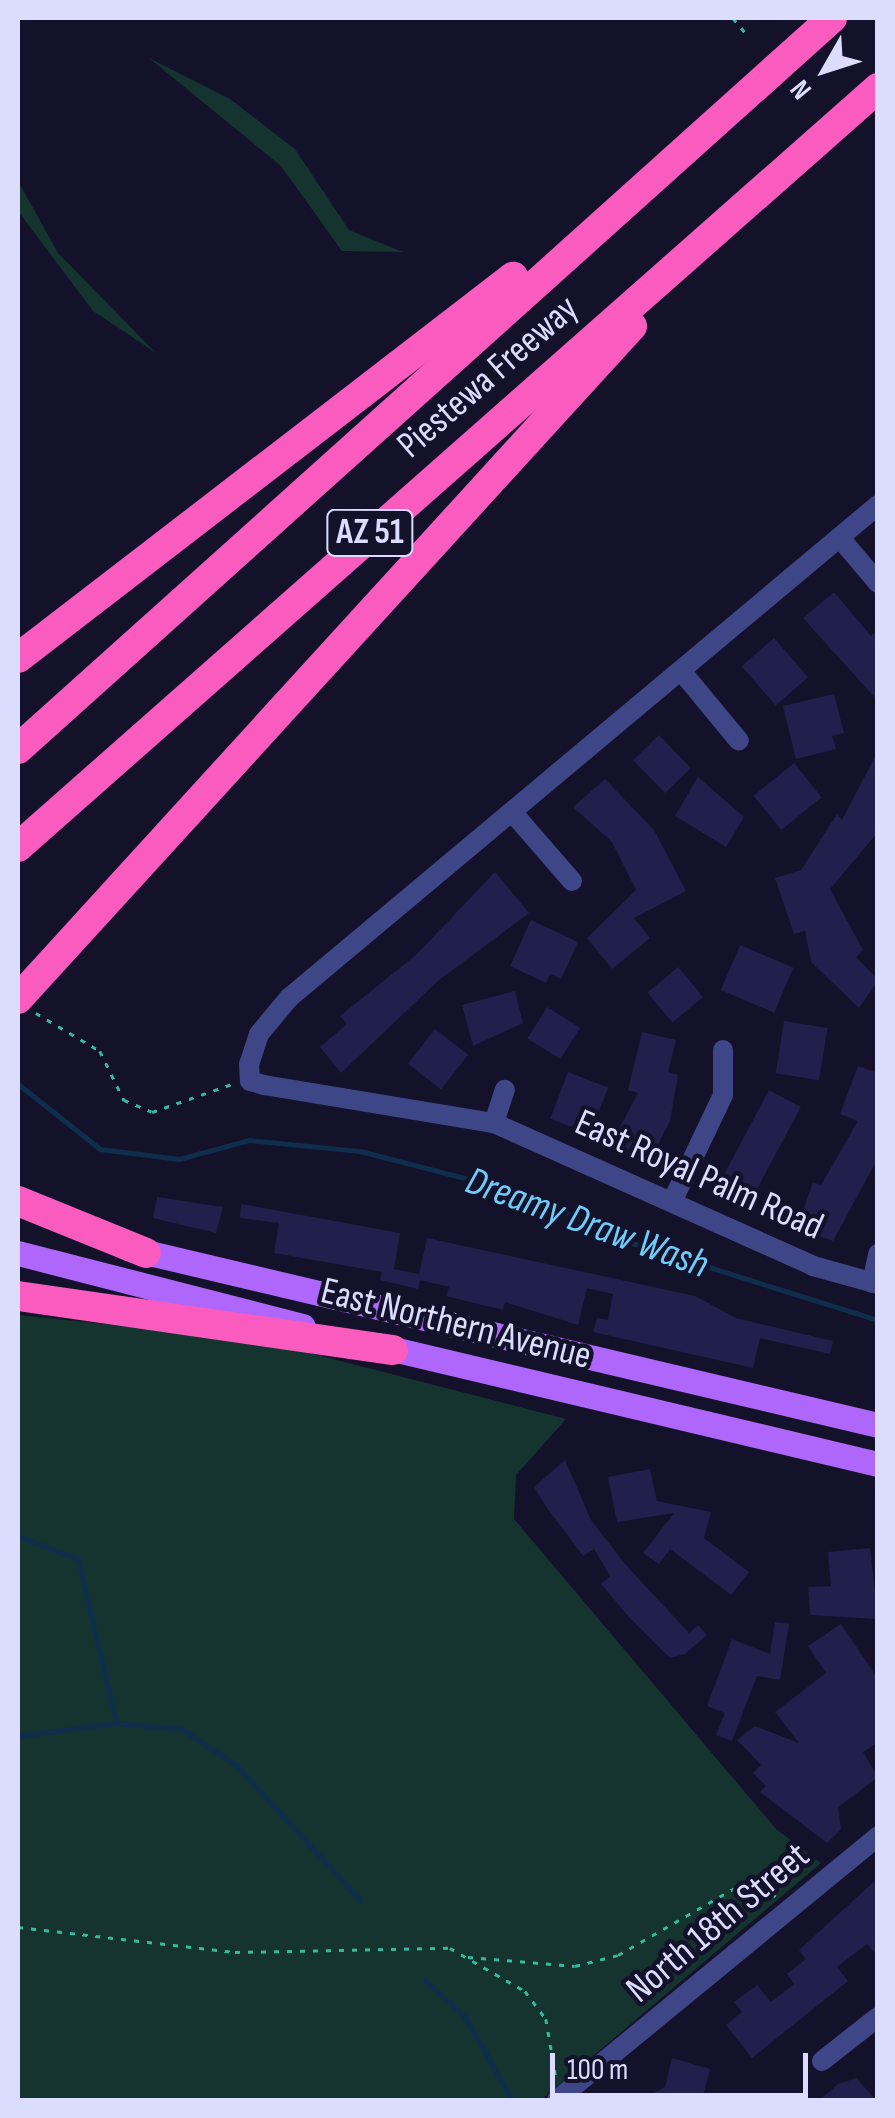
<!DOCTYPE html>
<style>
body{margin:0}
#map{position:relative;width:895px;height:2118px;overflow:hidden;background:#13122a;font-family:"Sofia Sans Condensed",sans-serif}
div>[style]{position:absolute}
.green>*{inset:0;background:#15342f}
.stream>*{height:5px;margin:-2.5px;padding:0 2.5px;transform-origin:2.5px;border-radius:2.5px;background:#0f2e4c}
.building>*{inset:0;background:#211f4b;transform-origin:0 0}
.path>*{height:2.5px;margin-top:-1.25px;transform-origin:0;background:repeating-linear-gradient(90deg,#35b99f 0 5px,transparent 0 13px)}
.minor>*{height:20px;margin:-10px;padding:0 10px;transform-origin:10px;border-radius:10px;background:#3f4687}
.major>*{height:25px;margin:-12.5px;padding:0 12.5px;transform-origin:12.5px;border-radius:12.5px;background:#ae67fa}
.highway>*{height:30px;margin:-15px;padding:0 15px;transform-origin:15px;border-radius:15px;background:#f95cbe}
span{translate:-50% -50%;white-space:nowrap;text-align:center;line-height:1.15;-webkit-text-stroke:9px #13122a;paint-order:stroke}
.shield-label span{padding:2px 8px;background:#13122a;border:2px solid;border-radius:8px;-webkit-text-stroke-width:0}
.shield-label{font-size:35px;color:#dcddfe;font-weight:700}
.street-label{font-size:38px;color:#dcddfe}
.water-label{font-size:40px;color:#6ecdfa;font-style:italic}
.frame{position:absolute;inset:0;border:20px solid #dcddfe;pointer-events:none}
.north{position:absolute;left:775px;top:20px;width:100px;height:100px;-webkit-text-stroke:8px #13122a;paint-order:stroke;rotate:231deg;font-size:28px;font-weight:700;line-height:40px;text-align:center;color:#dcddfe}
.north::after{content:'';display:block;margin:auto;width:35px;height:45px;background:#dcddfe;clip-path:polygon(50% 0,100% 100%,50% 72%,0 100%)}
.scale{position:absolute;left:550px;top:2053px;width:258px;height:45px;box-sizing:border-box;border:5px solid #dcddfe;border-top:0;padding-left:12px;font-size:30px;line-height:35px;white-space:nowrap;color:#dcddfe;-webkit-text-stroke:8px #13122a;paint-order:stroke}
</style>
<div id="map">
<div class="green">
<div style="clip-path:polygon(149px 58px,230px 99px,295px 149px,349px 230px,403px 252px,342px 251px,281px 166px)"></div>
<div style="clip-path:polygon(18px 181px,58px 253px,156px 353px,93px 311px,18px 211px)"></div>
<div style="clip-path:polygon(18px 1315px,259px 1340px,566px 1419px,516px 1475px,514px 1519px,776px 1829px,821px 1863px,541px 2100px,18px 2100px)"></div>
</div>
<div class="stream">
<div style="left:18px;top:1084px;width:105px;rotate:38.4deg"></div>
<div style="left:100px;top:1149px;width:80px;rotate:7.2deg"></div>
<div style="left:179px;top:1159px;width:73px;rotate:-15.2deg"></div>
<div style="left:249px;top:1140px;width:112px;rotate:5.7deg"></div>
<div style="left:360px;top:1151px;width:184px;rotate:14.5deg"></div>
<div style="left:538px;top:1197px;width:85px;rotate:28.1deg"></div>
<div style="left:613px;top:1237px;width:278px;rotate:17.4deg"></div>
<div style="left:18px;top:1536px;width:64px;rotate:21deg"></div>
<div style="left:78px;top:1559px;width:167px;rotate:76.9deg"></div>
<div style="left:18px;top:1736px;width:99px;rotate:-7.6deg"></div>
<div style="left:116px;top:1723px;width:66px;rotate:5.2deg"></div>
<div style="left:182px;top:1729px;width:66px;rotate:33.9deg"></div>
<div style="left:237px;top:1766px;width:183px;rotate:47.4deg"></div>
<div style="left:425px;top:1980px;width:54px;rotate:42.8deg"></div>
<div style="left:465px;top:2017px;width:95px;rotate:60.5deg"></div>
</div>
<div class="building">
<div style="clip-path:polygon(834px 592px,871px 636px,878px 630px,878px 701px,803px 618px)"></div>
<div style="left:774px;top:638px;width:52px;height:43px;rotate:49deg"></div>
<div style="clip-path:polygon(834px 694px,844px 733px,832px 736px,836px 749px,796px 759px,783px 706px)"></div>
<div style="left:659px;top:735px;width:46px;height:36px;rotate:46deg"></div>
<div style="clip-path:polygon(878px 751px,878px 832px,830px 889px,863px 950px,856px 957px,878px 980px,859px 1008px,811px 962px,805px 931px,794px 934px,775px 878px,801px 870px,837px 814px,842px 820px)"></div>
<div style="left:794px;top:763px;width:44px;height:52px;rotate:51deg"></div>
<div style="clip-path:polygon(698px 777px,744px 817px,726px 847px,675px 816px)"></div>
<div style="clip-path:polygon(605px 779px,654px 830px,686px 891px,634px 918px,650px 938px,612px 969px,587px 938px,636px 890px,612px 842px,573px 807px)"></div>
<div style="clip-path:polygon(495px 872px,529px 913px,439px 980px,341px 1073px,320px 1047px,347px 1024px,340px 1016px,417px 954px)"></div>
<div style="clip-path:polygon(531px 920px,578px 942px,561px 979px,550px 974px,546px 983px,510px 966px)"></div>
<div style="left:740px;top:945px;width:58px;height:49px;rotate:23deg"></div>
<div style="left:678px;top:967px;width:39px;height:40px;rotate:50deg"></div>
<div style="clip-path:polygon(515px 991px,523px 1023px,473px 1046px,462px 1005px)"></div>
<div style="left:547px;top:1007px;width:39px;height:37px;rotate:32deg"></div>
<div style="left:784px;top:1021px;width:44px;height:53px;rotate:9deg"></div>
<div style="left:435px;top:1029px;width:42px;height:44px;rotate:38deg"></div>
<div style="clip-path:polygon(642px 1032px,676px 1040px,668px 1072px,678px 1075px,670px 1121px,648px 1164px,611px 1144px,638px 1093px,628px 1090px)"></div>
<div style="clip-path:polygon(858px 1066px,878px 1073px,878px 1158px,833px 1241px,797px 1228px,813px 1182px,821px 1185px,858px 1121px,840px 1114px)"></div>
<div style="left:568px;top:1072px;width:43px;height:50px;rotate:21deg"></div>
<div style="left:769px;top:1090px;width:36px;height:106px;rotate:28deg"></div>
<div style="clip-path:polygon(157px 1197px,223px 1207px,216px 1233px,153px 1218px)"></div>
<div style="clip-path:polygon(241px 1204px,400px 1233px,394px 1269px,419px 1274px,427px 1238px,695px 1296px,736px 1318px,833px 1341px,830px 1354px,760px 1338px,753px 1368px,593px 1332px,597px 1318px,608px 1320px,613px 1294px,587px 1288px,578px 1325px,505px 1302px,503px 1310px,446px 1296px,449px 1287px,420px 1280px,418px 1289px,380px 1280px,382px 1272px,274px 1253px,279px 1223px,240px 1218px)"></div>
<div style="clip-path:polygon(565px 1460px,591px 1520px,625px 1564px,689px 1633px,698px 1625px,707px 1635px,685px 1654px,670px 1658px,629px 1617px,601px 1584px,610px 1576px,594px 1549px,583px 1556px,547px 1508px,534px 1487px)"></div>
<div style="clip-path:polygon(650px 1469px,657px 1501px,711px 1512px,704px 1538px,749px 1572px,731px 1595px,670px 1549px,659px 1564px,643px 1553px,674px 1513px,617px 1522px,608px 1477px)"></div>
<div style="clip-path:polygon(870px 1548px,878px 1619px,810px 1615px,808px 1587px,831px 1586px,828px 1552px)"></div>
<div style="clip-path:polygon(775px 1622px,789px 1624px,780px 1680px,757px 1676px,732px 1741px,716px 1735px,725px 1713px,707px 1706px,732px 1639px,770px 1654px)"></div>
<div style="clip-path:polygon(841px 1624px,878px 1679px,878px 1742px,863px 1752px,878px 1777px,838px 1807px,841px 1829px,827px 1843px,760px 1792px,766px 1786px,753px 1773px,761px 1765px,737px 1740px,755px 1726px,799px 1743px,775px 1712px,826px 1673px,808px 1646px)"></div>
<div style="clip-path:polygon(878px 1878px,878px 1957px,867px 1944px,837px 1967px,848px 1981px,752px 2058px,726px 2025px,742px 2012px,734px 2002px,757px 1985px,771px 2002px,794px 1984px,787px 1974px,806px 1959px,799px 1950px)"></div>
<div style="clip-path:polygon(672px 2058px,710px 2069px,702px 2100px,641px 2100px,665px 2087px)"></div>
<div style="clip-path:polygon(856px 2078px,876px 2100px,820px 2100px,838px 2084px)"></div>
</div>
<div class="path">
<div style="left:733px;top:18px;width:23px;rotate:50deg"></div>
<div style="left:36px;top:1013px;width:74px;rotate:30.7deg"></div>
<div style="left:100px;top:1051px;width:55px;rotate:63.9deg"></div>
<div style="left:124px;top:1100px;width:30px;rotate:23deg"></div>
<div style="left:152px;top:1112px;width:85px;rotate:-19.3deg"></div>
<div style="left:18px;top:1927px;width:218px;rotate:6.6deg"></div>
<div style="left:235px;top:1952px;width:215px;rotate:-1.1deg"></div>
<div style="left:450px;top:1948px;width:86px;rotate:29.8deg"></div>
<div style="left:525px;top:1991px;width:35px;rotate:53deg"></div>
<div style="left:546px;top:2019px;width:59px;rotate:80.2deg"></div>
<div style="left:468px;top:1957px;width:107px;rotate:4.8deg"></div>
<div style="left:575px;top:1966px;width:44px;rotate:-14.3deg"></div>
<div style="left:618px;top:1955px;width:146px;rotate:-29.9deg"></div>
<div style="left:745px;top:1882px;width:20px"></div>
<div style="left:765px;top:1882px;width:19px;rotate:54deg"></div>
</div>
<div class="minor">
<div style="left:878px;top:505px;width:768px;rotate:140.07deg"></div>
<div style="left:289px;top:998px;width:47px;rotate:129.8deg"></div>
<div style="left:259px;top:1034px;width:32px;rotate:108deg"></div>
<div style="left:249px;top:1064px;width:17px;rotate:87deg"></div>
<div style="left:250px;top:1081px;width:15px;rotate:16deg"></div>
<div style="left:264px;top:1085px;width:233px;rotate:9.4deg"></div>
<div style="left:494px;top:1123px;width:350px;rotate:24.1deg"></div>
<div style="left:813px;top:1266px;width:67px;rotate:15.5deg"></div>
<div style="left:840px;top:538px;width:59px;rotate:49.8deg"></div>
<div style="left:682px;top:672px;width:89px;rotate:50.4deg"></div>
<div style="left:513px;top:813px;width:90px;rotate:49.1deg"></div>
<div style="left:494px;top:1123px;width:35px;rotate:-72deg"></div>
<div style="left:672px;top:1202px;width:119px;rotate:-64.5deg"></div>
<div style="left:723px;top:1095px;width:45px;rotate:-90deg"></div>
<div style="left:872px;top:1283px;width:30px;rotate:-78deg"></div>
<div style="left:822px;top:2061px;width:71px;rotate:-38.2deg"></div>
<div style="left:557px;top:2100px;width:416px;rotate:-39.4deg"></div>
</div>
<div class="major">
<div style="left:128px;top:1248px;width:771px;rotate:13.28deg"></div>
<div style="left:18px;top:1253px;width:294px;rotate:14.4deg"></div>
<div style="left:376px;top:1345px;width:516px;rotate:13.34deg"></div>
</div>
<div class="highway">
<div style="left:18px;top:658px;width:625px;rotate:-37.59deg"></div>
<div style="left:18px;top:749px;width:1094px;rotate:-41.92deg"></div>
<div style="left:18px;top:847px;width:1147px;rotate:-41.43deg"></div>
<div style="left:18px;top:999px;width:911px;rotate:-47.62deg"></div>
<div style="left:18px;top:1201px;width:138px;rotate:22.1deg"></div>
<div style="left:18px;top:1296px;width:379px;rotate:8.2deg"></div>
</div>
<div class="shield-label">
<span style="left:370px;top:533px">AZ 51</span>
</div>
<div class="street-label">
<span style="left:488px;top:377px;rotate:-41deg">Piestewa Freeway</span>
<span style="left:699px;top:1175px;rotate:24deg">East Royal Palm Road</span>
<span style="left:456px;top:1324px;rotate:14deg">East Northern Avenue</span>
<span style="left:718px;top:1923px;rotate:-40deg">North 18th Street</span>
</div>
<div class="water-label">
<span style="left:587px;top:1223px;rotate:20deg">Dreamy Draw Wash</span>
</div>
<div class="frame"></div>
<div class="north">N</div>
<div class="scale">100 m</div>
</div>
